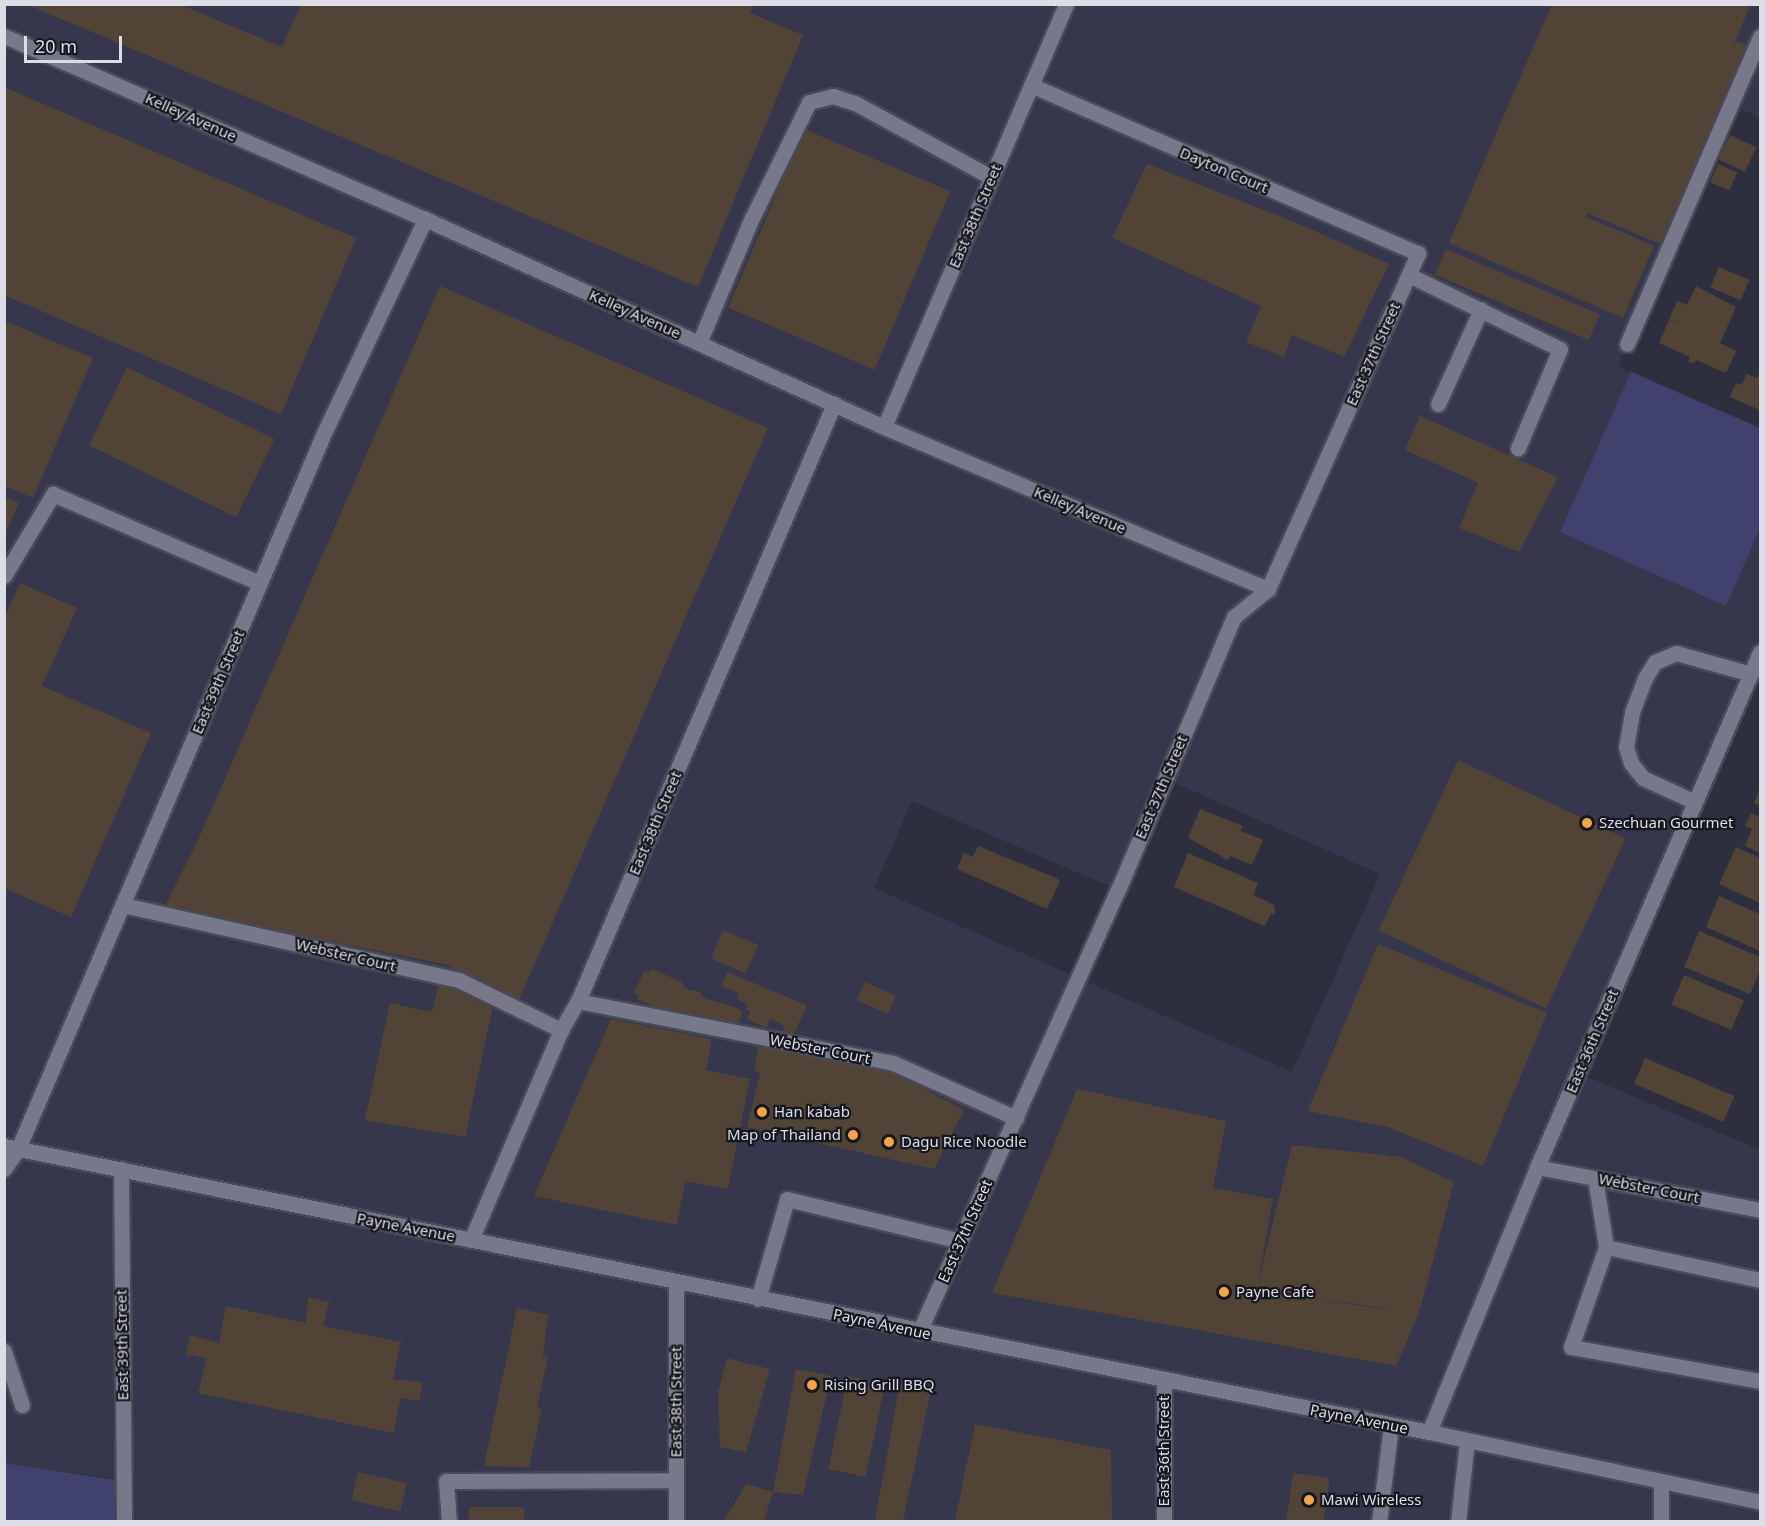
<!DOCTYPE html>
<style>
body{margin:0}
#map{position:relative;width:1765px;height:1526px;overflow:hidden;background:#2e2f3e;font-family:"Noto Sans",sans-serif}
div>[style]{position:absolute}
.built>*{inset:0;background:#36374d}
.green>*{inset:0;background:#40416d}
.building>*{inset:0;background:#514437;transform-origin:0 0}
.roads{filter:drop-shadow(2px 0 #494a57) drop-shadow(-2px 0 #494a57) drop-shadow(0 2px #494a57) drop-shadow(0 -2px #494a57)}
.service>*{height:15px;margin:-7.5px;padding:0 7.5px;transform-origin:7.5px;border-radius:7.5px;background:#77788a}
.minor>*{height:15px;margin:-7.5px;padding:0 7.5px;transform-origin:7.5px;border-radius:7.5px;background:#77788a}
.tertiary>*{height:15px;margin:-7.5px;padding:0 7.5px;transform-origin:7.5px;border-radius:7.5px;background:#77788a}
.dots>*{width:16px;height:16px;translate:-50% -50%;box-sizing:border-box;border:3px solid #17181f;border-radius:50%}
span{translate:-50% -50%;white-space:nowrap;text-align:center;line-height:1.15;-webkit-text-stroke:4.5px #17181f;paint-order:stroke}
.street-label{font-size:15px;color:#dcdde7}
.poi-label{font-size:15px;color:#dcdde7}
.left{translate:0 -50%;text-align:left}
.right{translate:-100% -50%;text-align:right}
.frame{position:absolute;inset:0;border:6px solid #dcdde7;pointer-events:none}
.scale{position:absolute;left:24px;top:36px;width:98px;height:27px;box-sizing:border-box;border:3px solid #dcdde7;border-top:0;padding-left:8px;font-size:18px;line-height:21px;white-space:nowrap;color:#dcdde7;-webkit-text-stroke:4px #17181f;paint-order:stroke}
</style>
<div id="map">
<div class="built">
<div style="clip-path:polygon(evenodd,4px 5px,1760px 5px,1760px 117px,1731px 105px,1618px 366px,1760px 428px,1760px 652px,1578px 1073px,1760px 1150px,1760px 1521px,124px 1522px,123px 1480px,5px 1463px,4px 5px,1164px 778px,1380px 874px,1292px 1072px,874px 888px,912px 801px,1118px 890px,1164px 778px)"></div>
</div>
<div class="green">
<div style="clip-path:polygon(1631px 372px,1760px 428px,1760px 528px,1726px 606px,1560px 532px)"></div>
<div style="clip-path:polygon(4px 1463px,123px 1481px,124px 1521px,5px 1521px)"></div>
</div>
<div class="building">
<div style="clip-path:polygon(179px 4px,282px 47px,301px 4px,753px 4px,750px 13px,803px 35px,698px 287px,28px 5px)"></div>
<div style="clip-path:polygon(1552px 4px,1751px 4px,1735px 41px,1747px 45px,1660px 244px,1587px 213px,1587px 217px,1654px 246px,1623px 318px,1449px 243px)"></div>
<div style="clip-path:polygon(4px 87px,356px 238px,281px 414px,4px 295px)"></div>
<div style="left:804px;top:129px;width:159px;height:194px;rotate:23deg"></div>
<div style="left:1730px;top:135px;width:29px;height:27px;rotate:25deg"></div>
<div style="clip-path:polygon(1147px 164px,1297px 223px,1389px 264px,1344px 357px,1292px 335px,1284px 357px,1246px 342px,1261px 306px,1112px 238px)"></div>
<div style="left:1718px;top:164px;width:21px;height:20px;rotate:23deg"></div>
<div style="left:1446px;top:249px;width:167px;height:28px;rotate:23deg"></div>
<div style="left:1719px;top:267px;width:33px;height:22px;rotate:23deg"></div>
<div style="clip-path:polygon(440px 286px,768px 428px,519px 1000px,444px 964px,164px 908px,199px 838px)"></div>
<div style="clip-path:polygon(1696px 286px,1736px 307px,1720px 343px,1736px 351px,1726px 373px,1696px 360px,1694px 364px,1688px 362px,1690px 357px,1659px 343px,1669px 320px,1680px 323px,1669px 319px,1677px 301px,1687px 305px)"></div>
<div style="clip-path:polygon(5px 321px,93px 358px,33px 498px,5px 486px)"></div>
<div style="left:127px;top:367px;width:164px;height:87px;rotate:26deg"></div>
<div style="clip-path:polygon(1760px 371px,1760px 410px,1730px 397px,1736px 383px,1742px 385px,1746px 374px,1757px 378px)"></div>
<div style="clip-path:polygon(1420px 416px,1558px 477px,1519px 552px,1459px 528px,1478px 483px,1405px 450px)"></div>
<div style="clip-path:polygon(4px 497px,19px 503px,4px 536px)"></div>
<div style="clip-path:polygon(20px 583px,77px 608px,42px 686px,151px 733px,71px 917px,4px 888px,4px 619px)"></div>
<div style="left:1458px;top:760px;width:185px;height:188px;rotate:25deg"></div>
<div style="clip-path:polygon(1760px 788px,1760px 806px,1754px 803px)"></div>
<div style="clip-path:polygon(1200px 809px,1243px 826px,1241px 831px,1263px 840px,1252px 865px,1230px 856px,1228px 860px,1188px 838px)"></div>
<div style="clip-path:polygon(1751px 813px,1760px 818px,1760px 853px,1745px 846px,1752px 829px,1745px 826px)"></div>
<div style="clip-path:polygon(978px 846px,1056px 878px,1060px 881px,1047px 909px,957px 869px,964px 853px,973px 857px)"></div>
<div style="clip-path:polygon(1736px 847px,1760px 858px,1760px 903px,1719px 884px)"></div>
<div style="clip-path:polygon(1188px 853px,1258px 883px,1253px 895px,1274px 905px,1275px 915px,1271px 913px,1265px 926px,1174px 887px)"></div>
<div style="clip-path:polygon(1719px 896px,1760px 914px,1760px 951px,1706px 927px)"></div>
<div style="left:723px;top:930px;width:38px;height:31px;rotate:23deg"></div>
<div style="clip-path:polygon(1699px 931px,1760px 957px,1760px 970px,1750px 994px,1684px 967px)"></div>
<div style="clip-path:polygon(1378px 944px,1547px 1013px,1483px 1166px,1388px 1127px,1308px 1111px)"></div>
<div style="clip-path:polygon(652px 969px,682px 982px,685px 989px,698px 991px,704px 998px,737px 1008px,743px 1012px,737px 1027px,674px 1015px,637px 999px,639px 995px,634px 993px,644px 971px,648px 973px)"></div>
<div style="clip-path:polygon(727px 972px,807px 1005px,793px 1036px,782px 1032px,785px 1026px,770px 1019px,766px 1028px,747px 1019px,750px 1011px,745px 1009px,747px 1004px,737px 999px,739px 994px,721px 986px)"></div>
<div style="left:1684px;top:975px;width:65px;height:32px;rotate:23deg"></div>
<div style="clip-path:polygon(439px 982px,493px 1006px,465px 1137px,365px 1120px,390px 1003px,432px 1012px)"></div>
<div style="left:865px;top:982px;width:34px;height:20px;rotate:24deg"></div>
<div style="clip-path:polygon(611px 1019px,712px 1039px,706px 1070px,750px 1079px,728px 1189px,685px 1181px,677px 1225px,534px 1196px)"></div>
<div style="clip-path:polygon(760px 1042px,894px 1073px,964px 1110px,934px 1169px,747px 1127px,760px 1073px,754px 1070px)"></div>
<div style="left:1645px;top:1058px;width:97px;height:28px;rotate:23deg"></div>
<div style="clip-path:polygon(evenodd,1077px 1089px,1226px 1121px,1213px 1188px,1273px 1199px,1257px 1287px,1292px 1145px,1401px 1157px,1454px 1182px,1419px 1313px,1396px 1366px,992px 1293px,1077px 1089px,1315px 1298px,1396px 1310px,1361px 1306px,1315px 1298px)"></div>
<div style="clip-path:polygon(308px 1297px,329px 1302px,323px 1326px,401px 1342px,393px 1379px,423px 1382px,419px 1401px,401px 1398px,393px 1433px,198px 1393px,206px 1358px,186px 1355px,190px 1335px,219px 1343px,226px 1306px,306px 1323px)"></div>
<div style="clip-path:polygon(517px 1308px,548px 1315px,543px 1356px,548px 1357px,537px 1408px,542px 1409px,529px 1467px,484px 1466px)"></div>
<div style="clip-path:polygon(727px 1358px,770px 1369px,746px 1452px,720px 1447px,718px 1392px)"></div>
<div style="clip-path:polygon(796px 1369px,831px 1376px,803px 1495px,773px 1492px,764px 1521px,724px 1521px,746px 1484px,773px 1492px)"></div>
<div style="left:848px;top:1376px;width:38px;height:95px;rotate:12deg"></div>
<div style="clip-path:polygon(900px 1384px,930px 1394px,903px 1521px,878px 1521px,875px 1520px)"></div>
<div style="clip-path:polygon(975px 1424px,1111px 1450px,1112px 1521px,955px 1521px)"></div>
<div style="left:358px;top:1472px;width:50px;height:29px;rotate:13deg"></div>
<div style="left:1293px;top:1473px;width:37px;height:48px;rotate:8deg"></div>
<div style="left:469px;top:1507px;width:55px;height:14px"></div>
</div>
<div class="roads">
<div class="service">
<div style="left:1031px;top:85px;width:422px;rotate:23.5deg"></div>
<div style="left:1409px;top:275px;width:168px;rotate:26.1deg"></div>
<div style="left:1560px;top:349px;width:108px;rotate:113deg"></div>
<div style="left:699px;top:343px;width:134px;rotate:-67.1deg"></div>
<div style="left:751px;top:220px;width:131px;rotate:-63.8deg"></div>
<div style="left:809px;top:102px;width:25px;rotate:-14deg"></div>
<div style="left:833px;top:96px;width:23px;rotate:18deg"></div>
<div style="left:855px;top:103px;width:155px;rotate:28.6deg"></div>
<div style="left:1627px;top:344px;width:335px;rotate:-66.6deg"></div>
<div style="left:1438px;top:404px;width:104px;rotate:-65.6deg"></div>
<div style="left:884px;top:427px;width:460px;rotate:-66.7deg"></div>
<div style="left:4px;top:576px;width:96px;rotate:-59.1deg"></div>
<div style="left:53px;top:494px;width:225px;rotate:23.3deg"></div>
<div style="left:1695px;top:802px;width:57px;rotate:-155.2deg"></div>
<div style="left:1643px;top:778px;width:19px;rotate:-129deg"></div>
<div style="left:1631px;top:763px;width:17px;rotate:-107deg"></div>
<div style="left:1626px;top:747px;width:36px;rotate:-80deg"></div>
<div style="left:1632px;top:712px;width:36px;rotate:-69deg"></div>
<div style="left:1645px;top:678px;width:19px;rotate:-58deg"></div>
<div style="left:1655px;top:662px;width:23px;rotate:-23deg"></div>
<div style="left:1676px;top:653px;width:78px;rotate:15.6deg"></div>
<div style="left:123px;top:905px;width:344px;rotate:12.6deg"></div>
<div style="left:459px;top:980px;width:114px;rotate:26.1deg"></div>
<div style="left:578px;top:1001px;width:321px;rotate:11.1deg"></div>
<div style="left:893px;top:1063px;width:135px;rotate:24.1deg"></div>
<div style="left:1537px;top:1167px;width:227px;rotate:10.9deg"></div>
<div style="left:4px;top:1169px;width:24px;rotate:-55deg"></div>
<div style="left:1595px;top:1178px;width:70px;rotate:80.9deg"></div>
<div style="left:1606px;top:1247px;width:106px;rotate:109.3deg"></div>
<div style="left:1571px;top:1347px;width:192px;rotate:10.2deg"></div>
<div style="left:1606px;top:1247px;width:157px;rotate:12.1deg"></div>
<div style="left:758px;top:1299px;width:104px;rotate:-73.8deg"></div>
<div style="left:787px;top:1199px;width:178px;rotate:13.6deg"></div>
<div style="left:4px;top:1351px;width:57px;rotate:71.6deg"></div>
<div style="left:449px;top:1522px;width:41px;rotate:-94.2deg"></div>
<div style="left:446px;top:1481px;width:230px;rotate:-0.2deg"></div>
<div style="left:1379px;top:1522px;width:98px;rotate:-82.9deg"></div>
<div style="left:1458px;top:1522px;width:82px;rotate:-83.7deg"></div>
</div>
<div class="minor">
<div style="left:4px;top:36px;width:459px;rotate:23.5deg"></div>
<div style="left:425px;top:219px;width:504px;rotate:24.38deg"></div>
<div style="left:884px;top:427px;width:417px;rotate:22.9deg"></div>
<div style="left:18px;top:1149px;width:779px;rotate:-66.86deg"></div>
<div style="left:324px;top:433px;width:237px;rotate:-64.7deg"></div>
<div style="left:121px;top:1169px;width:353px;rotate:89.5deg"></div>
<div style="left:471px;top:1240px;width:228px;rotate:-66.8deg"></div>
<div style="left:561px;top:1030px;width:34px;rotate:-60deg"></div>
<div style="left:578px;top:1001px;width:650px;rotate:-66.79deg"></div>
<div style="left:919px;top:1332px;width:485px;rotate:-65.8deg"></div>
<div style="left:1118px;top:890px;width:297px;rotate:-67deg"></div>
<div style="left:1234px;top:617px;width:44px;rotate:-39.5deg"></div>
<div style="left:1268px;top:589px;width:368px;rotate:-65.9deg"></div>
<div style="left:1164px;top:1381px;width:141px;rotate:90deg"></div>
<div style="left:1429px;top:1432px;width:286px;rotate:-67.8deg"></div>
<div style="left:1537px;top:1167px;width:561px;rotate:-66.59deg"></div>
<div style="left:1661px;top:1482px;width:40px;rotate:90deg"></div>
<div style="left:676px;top:1522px;width:240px;rotate:-90deg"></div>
</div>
<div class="tertiary">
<div style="left:4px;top:1146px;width:1453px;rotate:11.35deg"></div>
<div style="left:1429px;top:1432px;width:338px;rotate:11.9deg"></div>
</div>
</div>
<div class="dots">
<div style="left:1587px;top:823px;background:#f4a444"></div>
<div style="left:762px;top:1112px;background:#f4a444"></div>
<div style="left:853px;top:1135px;background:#f4a444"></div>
<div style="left:889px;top:1142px;background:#f4a444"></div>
<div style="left:1224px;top:1292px;background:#f4a444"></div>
<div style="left:812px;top:1385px;background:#f4a444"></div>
<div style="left:1309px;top:1500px;background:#f4a444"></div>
</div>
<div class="street-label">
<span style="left:191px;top:117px;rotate:24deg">Kelley Avenue</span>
<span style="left:1224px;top:170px;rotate:23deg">Dayton Court</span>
<span style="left:975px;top:216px;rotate:-67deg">East 38th Street</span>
<span style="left:635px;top:314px;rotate:24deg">Kelley Avenue</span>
<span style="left:1373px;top:354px;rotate:-66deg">East 37th Street</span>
<span style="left:1080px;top:510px;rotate:23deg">Kelley Avenue</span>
<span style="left:218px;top:682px;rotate:-67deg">East 39th Street</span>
<span style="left:1161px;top:787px;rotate:-67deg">East 37th Street</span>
<span style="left:655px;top:823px;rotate:-67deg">East 38th Street</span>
<span style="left:346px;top:955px;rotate:13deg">Webster Court</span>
<span style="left:1592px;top:1041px;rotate:-67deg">East 36th Street</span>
<span style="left:820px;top:1049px;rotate:11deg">Webster Court</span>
<span style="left:1649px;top:1188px;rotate:11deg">Webster Court</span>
<span style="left:406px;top:1227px;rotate:11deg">Payne Avenue</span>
<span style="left:965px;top:1231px;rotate:-66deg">East 37th Street</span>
<span style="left:882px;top:1324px;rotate:12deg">Payne Avenue</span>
<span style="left:122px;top:1345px;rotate:-91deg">East 39th Street</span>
<span style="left:676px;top:1402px;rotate:-90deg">East 38th Street</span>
<span style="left:1359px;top:1419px;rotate:11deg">Payne Avenue</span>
<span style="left:1164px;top:1451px;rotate:-90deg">East 36th Street</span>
</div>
<div class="poi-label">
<span class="left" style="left:1599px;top:823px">Szechuan Gourmet</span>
<span class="left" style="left:774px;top:1112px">Han kabab</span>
<span class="right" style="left:841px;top:1135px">Map of Thailand</span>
<span class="left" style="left:901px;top:1142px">Dagu Rice Noodle</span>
<span class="left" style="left:1236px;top:1292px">Payne Cafe</span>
<span class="left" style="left:824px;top:1385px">Rising Grill BBQ</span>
<span class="left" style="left:1321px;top:1500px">Mawi Wireless</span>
</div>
<div class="frame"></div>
<div class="scale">20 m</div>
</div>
